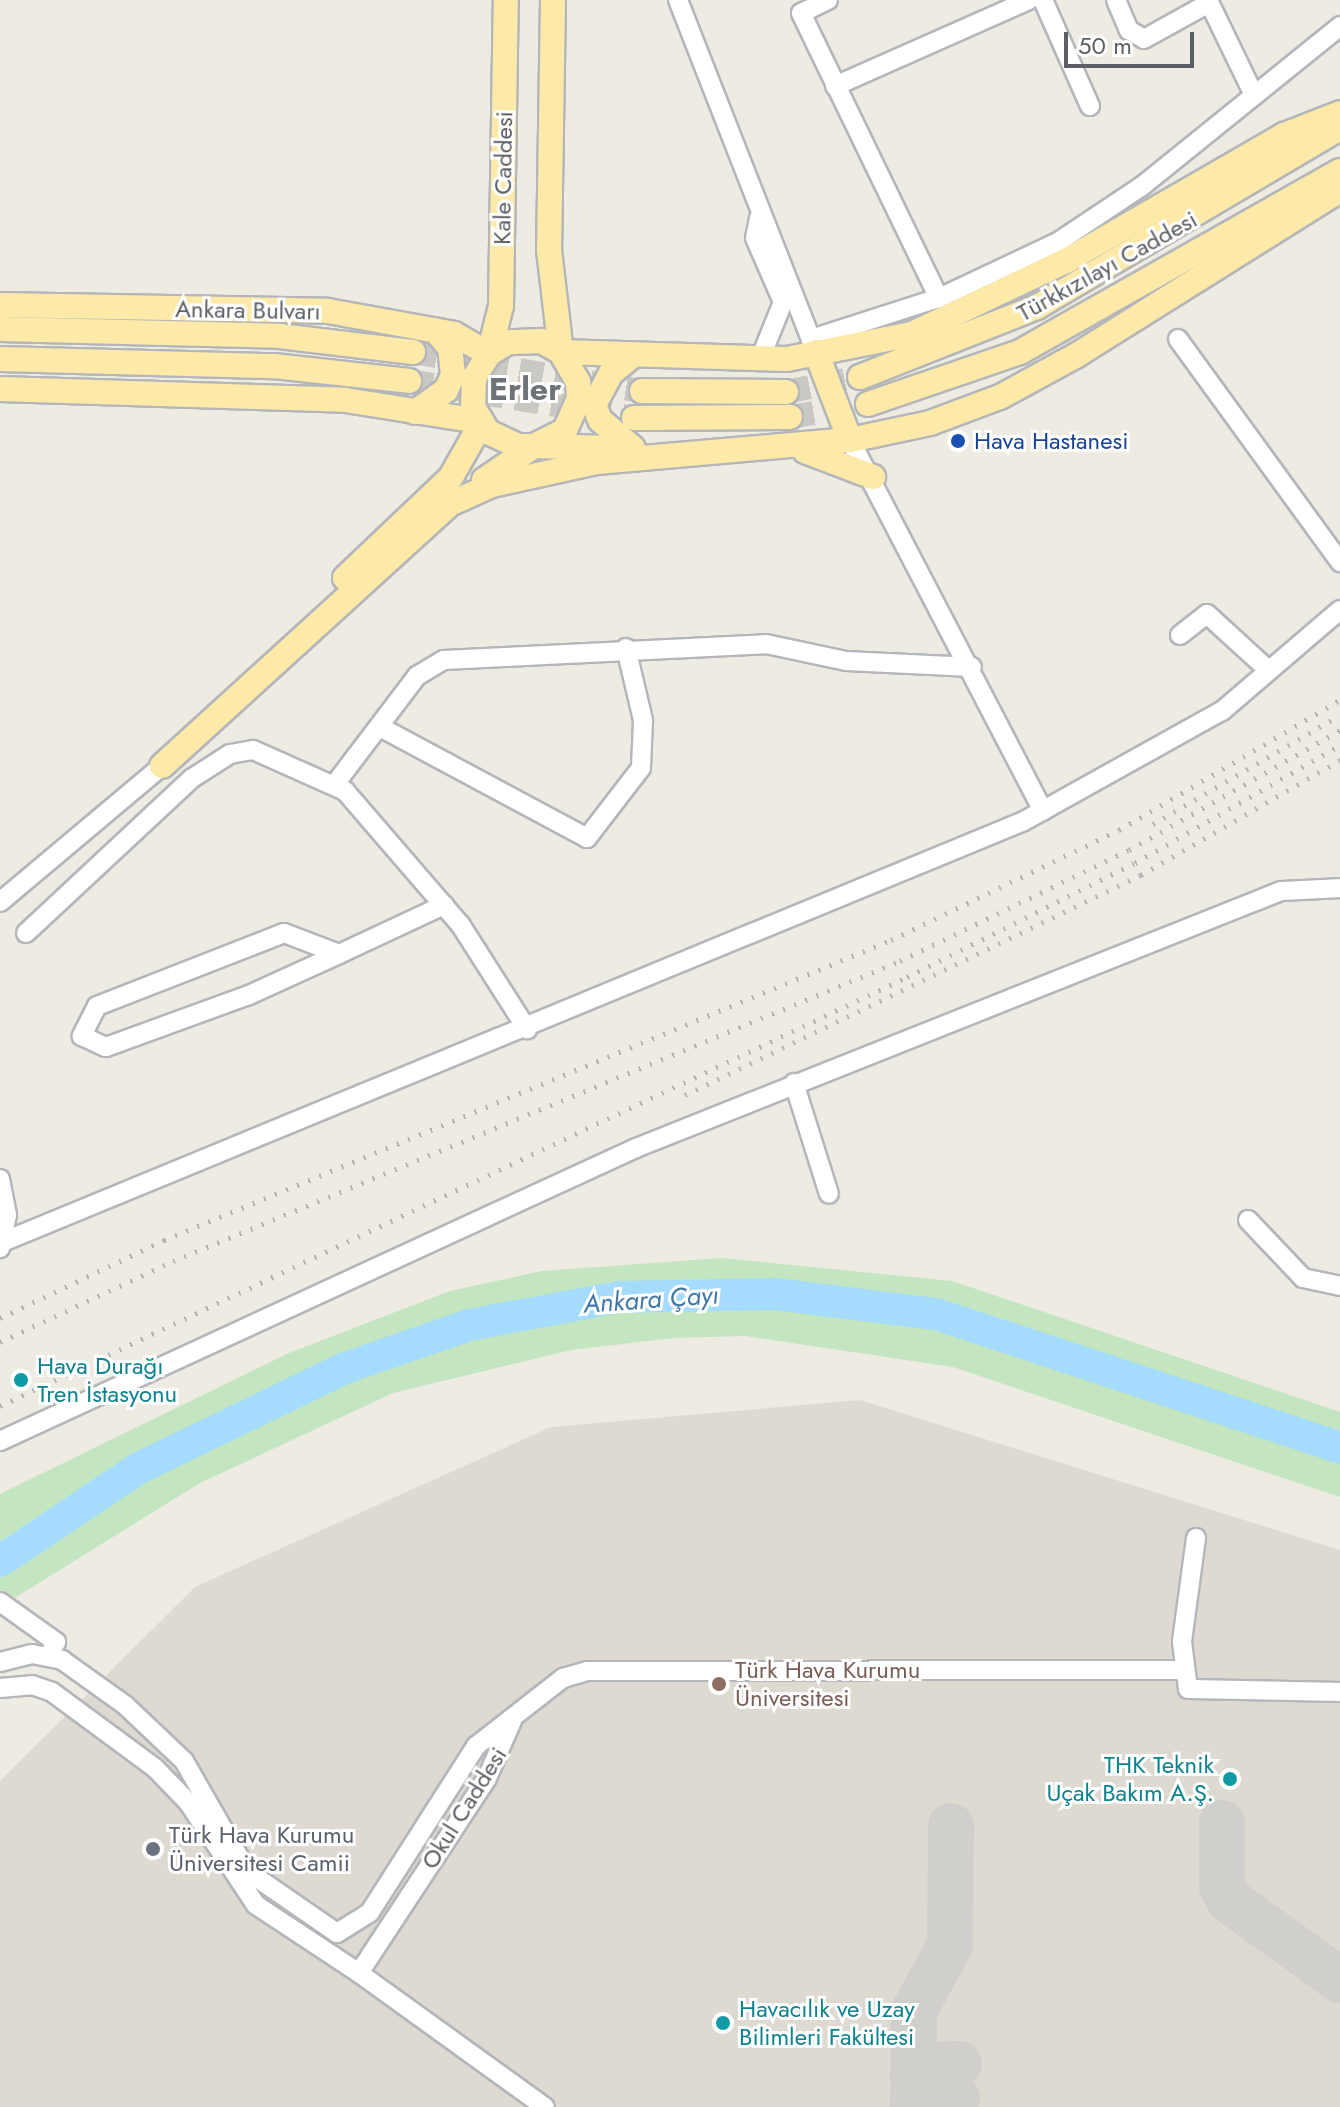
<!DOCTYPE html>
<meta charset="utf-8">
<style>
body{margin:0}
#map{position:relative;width:1340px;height:2107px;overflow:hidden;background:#eeebe3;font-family:Jost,sans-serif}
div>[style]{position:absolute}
.education>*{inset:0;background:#dedad2}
.green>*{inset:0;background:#c3e5c0}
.river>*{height:32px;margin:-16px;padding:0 16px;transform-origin:16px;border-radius:16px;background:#a5dcfd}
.taxiway>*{height:46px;margin:-23px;padding:0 23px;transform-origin:23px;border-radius:23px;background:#d0cfcc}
.major-tunnel>*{height:24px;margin-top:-12px;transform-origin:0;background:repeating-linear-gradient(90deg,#cac8c3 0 24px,transparent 0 36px)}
.roads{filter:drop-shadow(2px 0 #b4b6ba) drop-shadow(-2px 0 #b4b6ba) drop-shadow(0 2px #b4b6ba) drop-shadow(0 -2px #b4b6ba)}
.minor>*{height:18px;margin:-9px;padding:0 9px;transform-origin:9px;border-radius:9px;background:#fff}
.major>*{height:24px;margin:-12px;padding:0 12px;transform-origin:12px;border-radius:12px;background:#fdeaa9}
.rail>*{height:5px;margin-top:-2.5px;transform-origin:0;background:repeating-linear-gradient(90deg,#b2b3b4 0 2px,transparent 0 12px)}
.dots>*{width:22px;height:22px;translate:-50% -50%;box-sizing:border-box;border:4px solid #fff;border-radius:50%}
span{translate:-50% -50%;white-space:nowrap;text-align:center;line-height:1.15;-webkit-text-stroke:6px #fff;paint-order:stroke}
.street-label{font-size:24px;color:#5c6064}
.transit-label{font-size:24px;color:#164399}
.left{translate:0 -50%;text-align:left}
.culture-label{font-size:24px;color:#0d838f}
.right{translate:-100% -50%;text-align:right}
.education-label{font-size:24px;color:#785e54}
.worship-label{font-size:24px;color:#5b616d}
.water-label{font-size:26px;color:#3f77a6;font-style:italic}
.district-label{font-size:32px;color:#6d7276;font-weight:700}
.scale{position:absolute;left:1064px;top:32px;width:130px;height:36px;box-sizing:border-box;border:4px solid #5c6064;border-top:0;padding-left:10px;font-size:24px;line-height:28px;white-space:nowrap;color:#5c6064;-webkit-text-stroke:6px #fff;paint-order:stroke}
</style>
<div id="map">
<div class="education">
<div style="clip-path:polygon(860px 1400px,1340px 1550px,1340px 2107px,0 2107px,0 1781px,195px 1587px,551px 1427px)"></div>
</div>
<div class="green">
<div style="clip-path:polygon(722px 1258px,952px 1281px,1340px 1412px,1340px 1497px,953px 1367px,745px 1336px,674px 1338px,571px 1350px,393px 1393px,200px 1483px,0 1607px,0 1494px,289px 1353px,450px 1291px,542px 1271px)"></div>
</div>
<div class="river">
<div style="left:0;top:1561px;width:167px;rotate:-33.8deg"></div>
<div style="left:139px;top:1468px;width:229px;rotate:-25.9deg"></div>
<div style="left:345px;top:1368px;width:131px;rotate:-19.1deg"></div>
<div style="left:469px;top:1325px;width:153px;rotate:-10.6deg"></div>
<div style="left:619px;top:1297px;width:156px;rotate:-1.1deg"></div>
<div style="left:775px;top:1294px;width:162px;rotate:7.1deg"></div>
<div style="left:936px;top:1314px;width:426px;rotate:18.3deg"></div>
</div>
<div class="taxiway">
<div style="left:1222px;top:1823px;width:64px;rotate:90deg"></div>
<div style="left:1222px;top:1887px;width:16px;rotate:60deg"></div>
<div style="left:1230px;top:1901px;width:135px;rotate:35.7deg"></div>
<div style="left:913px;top:2075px;width:17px;rotate:-36deg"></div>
<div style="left:927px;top:2065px;width:32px;rotate:-2deg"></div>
<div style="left:913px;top:2107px;width:96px;rotate:-89.4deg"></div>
<div style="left:914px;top:2011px;width:75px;rotate:-61.4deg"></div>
<div style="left:950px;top:1945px;width:119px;rotate:-89.5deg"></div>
<div style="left:913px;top:2107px;width:15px;rotate:-37deg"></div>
<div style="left:925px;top:2098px;width:32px"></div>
</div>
<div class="major-tunnel">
<div style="left:413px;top:352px;width:232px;rotate:9.7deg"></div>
<div style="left:409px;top:381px;width:228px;rotate:9.3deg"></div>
<div style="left:786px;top:392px;width:76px;rotate:-11.5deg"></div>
<div style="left:790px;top:417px;width:79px;rotate:-9.5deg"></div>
</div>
<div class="roads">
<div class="minor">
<div style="left:678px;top:0;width:375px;rotate:68.6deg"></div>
<div style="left:828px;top:0;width:30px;rotate:154deg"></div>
<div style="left:801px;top:13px;width:317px;rotate:64.2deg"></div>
<div style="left:1043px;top:0;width:116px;rotate:66.1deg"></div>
<div style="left:1116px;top:0;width:33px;rotate:67deg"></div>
<div style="left:1129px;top:30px;width:17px;rotate:31deg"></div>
<div style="left:1144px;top:39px;width:74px;rotate:-29deg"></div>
<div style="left:1208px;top:0;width:106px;rotate:64.2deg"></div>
<div style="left:835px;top:86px;width:212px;rotate:-23.9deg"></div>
<div style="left:759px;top:218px;width:20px;rotate:101deg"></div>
<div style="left:755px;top:238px;width:70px;rotate:66.4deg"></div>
<div style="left:783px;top:302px;width:61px;rotate:112deg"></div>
<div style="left:811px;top:339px;width:134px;rotate:-17.8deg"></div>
<div style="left:939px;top:298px;width:132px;rotate:-25.2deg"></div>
<div style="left:1058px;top:242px;width:101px;rotate:-33.7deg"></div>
<div style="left:1142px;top:186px;width:255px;rotate:-38.9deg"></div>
<div style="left:1178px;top:339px;width:276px;rotate:54deg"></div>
<div style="left:850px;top:440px;width:418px;rotate:62.5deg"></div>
<div style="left:1180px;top:635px;width:34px;rotate:-38deg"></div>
<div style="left:1207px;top:614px;width:81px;rotate:42.5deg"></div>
<div style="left:380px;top:727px;width:235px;rotate:28.2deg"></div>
<div style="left:587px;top:838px;width:88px;rotate:-52.4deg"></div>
<div style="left:641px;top:768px;width:48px;rotate:-87.6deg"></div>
<div style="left:643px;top:720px;width:74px;rotate:-103.3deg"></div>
<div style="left:335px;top:784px;width:136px;rotate:-52.8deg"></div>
<div style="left:417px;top:676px;width:31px;rotate:-31deg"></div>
<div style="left:444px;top:660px;width:322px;rotate:-2.8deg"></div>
<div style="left:766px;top:644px;width:82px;rotate:12deg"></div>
<div style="left:846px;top:661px;width:126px;rotate:2.7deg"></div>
<div style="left:0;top:902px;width:212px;rotate:-40deg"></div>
<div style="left:26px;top:933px;width:226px;rotate:-43deg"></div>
<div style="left:191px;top:779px;width:46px;rotate:-32.7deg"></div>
<div style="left:230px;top:754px;width:23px;rotate:-10deg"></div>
<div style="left:253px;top:750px;width:101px;rotate:24deg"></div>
<div style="left:345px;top:791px;width:176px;rotate:49.2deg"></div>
<div style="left:460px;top:924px;width:125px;rotate:57.5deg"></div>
<div style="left:339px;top:954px;width:59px;rotate:-159.1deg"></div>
<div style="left:284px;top:933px;width:201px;rotate:158.7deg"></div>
<div style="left:97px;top:1006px;width:34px;rotate:117deg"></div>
<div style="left:82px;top:1036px;width:26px;rotate:25deg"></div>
<div style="left:106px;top:1047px;width:152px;rotate:-20deg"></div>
<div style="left:249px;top:995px;width:99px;rotate:-24.5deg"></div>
<div style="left:339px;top:954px;width:116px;rotate:-25deg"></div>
<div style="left:794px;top:1083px;width:116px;rotate:72.5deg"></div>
<div style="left:0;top:1179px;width:37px;rotate:79deg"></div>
<div style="left:7px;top:1215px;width:34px;rotate:102deg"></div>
<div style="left:1248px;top:1220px;width:80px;rotate:46.5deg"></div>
<div style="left:1303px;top:1278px;width:38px;rotate:12deg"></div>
<div style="left:5px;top:1241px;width:1102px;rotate:-22.4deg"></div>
<div style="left:1024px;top:821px;width:227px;rotate:-29.1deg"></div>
<div style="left:1222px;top:711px;width:155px;rotate:-40.6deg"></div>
<div style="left:0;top:1441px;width:700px;rotate:-24.74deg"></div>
<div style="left:636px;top:1148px;width:694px;rotate:-21.72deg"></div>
<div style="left:1281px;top:891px;width:59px;rotate:-2.9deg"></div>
<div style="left:1196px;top:1538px;width:105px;rotate:97.7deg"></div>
<div style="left:1182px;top:1642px;width:47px;rotate:82.7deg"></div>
<div style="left:1188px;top:1689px;width:152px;rotate:1.1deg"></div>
<div style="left:0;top:1602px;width:69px;rotate:35.5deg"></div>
<div style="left:56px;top:1642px;width:16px;rotate:117deg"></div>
<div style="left:0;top:1662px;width:33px;rotate:-14deg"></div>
<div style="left:32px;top:1654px;width:31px;rotate:11deg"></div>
<div style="left:62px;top:1660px;width:77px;rotate:35.5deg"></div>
<div style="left:125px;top:1705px;width:81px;rotate:43.5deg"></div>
<div style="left:184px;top:1761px;width:127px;rotate:60.2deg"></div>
<div style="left:247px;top:1871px;width:109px;rotate:34.6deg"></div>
<div style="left:337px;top:1933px;width:39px;rotate:-32deg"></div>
<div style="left:370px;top:1912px;width:197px;rotate:-57.4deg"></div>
<div style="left:476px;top:1746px;width:110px;rotate:-38deg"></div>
<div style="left:563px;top:1678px;width:25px;rotate:-16deg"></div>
<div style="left:587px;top:1671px;width:595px;rotate:-0.1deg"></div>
<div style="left:0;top:1688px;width:32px;rotate:-5deg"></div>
<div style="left:32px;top:1685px;width:21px;rotate:19deg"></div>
<div style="left:52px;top:1692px;width:128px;rotate:36.4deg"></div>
<div style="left:155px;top:1768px;width:47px;rotate:45.9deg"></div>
<div style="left:188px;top:1802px;width:123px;rotate:56.6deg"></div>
<div style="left:256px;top:1905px;width:123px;rotate:33.4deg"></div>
<div style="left:359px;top:1973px;width:233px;rotate:-56.7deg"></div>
<div style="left:487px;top:1778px;width:62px;rotate:-66.3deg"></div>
<div style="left:359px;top:1973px;width:229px;rotate:35.8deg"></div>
</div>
<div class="major">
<div style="left:553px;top:0;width:250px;rotate:90.9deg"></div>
<div style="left:549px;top:250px;width:103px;rotate:83.3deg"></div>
<div style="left:0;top:305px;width:328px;rotate:1deg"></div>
<div style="left:328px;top:311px;width:128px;rotate:10.3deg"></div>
<div style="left:454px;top:334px;width:40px;rotate:29.7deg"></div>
<div style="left:0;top:329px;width:279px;rotate:1.4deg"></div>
<div style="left:279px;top:336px;width:135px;rotate:6.8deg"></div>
<div style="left:561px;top:352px;width:226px;rotate:1.8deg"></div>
<div style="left:787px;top:359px;width:127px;rotate:-11.3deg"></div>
<div style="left:912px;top:334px;width:170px;rotate:-25.4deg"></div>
<div style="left:1066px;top:261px;width:252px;rotate:-30deg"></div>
<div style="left:1284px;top:135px;width:60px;rotate:-21.4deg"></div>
<div style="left:816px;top:352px;width:94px;rotate:68.9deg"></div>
<div style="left:489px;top:354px;width:49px;rotate:-76deg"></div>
<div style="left:501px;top:306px;width:306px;rotate:-89.1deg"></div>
<div style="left:631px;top:357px;width:26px;rotate:141deg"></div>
<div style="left:611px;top:373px;width:36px;rotate:118deg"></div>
<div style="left:594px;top:405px;width:16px;rotate:68deg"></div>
<div style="left:600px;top:420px;width:43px;rotate:40.3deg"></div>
<div style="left:0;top:359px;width:274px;rotate:1.5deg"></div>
<div style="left:274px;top:366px;width:136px;rotate:6.3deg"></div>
<div style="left:860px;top:377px;width:190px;rotate:-21.6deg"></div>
<div style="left:1037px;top:307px;width:352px;rotate:-30.6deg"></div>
<div style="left:0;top:389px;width:345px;rotate:1.8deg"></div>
<div style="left:345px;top:400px;width:136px;rotate:8.9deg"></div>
<div style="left:642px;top:391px;width:144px;rotate:0.4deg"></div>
<div style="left:868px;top:404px;width:161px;rotate:-18.9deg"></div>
<div style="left:1020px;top:352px;width:368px;rotate:-29.5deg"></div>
<div style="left:415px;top:412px;width:38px;rotate:-35deg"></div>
<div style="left:446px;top:390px;width:17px;rotate:-65deg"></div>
<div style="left:453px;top:375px;width:27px;rotate:-96deg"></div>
<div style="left:450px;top:348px;width:23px;rotate:-130deg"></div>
<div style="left:634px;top:418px;width:156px;rotate:-0.4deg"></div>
<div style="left:805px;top:451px;width:73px;rotate:20.9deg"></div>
<div style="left:484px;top:480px;width:60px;rotate:-34.2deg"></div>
<div style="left:534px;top:446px;width:35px;rotate:-27deg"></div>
<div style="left:565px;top:430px;width:34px;rotate:-66deg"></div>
<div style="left:579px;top:399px;width:17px;rotate:-93deg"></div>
<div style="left:578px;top:382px;width:34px;rotate:-120deg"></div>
<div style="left:561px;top:352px;width:23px;rotate:-151deg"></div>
<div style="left:541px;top:341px;width:33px;rotate:178deg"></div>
<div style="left:508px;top:342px;width:22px;rotate:148deg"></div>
<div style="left:489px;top:354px;width:28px;rotate:122deg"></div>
<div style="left:474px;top:378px;width:29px;rotate:92deg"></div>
<div style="left:473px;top:407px;width:29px;rotate:59deg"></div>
<div style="left:488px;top:432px;width:33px;rotate:25deg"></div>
<div style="left:518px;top:446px;width:16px"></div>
<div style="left:534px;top:446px;width:81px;rotate:1.4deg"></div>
<div style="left:443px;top:507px;width:54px;rotate:-24.2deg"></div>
<div style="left:492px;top:485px;width:107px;rotate:-12.4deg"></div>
<div style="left:597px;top:462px;width:254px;rotate:-5deg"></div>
<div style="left:850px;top:440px;width:82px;rotate:-12deg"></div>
<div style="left:930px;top:423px;width:75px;rotate:-20.4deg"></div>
<div style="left:1000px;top:397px;width:88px;rotate:-28.6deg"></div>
<div style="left:1077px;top:355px;width:310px;rotate:-32.1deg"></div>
<div style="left:345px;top:578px;width:146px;rotate:-43.6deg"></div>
<div style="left:451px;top:477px;width:61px;rotate:-60.5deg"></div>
<div style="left:162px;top:766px;width:395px;rotate:-42.3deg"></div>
</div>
</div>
<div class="rail">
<div style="left:1153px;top:824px;width:216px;rotate:-30.2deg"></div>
<div style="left:685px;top:1095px;width:506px;rotate:-25.76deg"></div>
<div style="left:1141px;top:875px;width:230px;rotate:-30deg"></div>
<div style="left:0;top:1318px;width:182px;rotate:-25.4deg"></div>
<div style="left:164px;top:1240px;width:786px;rotate:-22.42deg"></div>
<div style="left:891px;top:940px;width:253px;rotate:-25.8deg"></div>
<div style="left:1119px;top:830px;width:256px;rotate:-30.5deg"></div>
<div style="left:0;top:1342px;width:191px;rotate:-25.1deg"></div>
<div style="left:173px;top:1261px;width:786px;rotate:-22.42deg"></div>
<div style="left:900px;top:961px;width:254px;rotate:-25.9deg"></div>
<div style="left:1129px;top:850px;width:243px;rotate:-29.6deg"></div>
<div style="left:0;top:1406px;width:1003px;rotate:-25.31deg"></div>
<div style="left:907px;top:977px;width:255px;rotate:-26.6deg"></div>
<div style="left:1135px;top:863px;width:237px;rotate:-29.9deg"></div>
</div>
<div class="dots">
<div style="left:958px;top:441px;background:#1a4fb4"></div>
<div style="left:21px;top:1380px;background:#0f9aa8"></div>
<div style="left:719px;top:1684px;background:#8d6e63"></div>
<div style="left:1230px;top:1779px;background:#0f9aa8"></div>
<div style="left:153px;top:1849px;background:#6b7280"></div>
<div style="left:723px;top:2023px;background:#0f9aa8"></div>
</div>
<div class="street-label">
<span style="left:503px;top:178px;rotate:-89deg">Kale Caddesi</span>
<span style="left:1107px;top:266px;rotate:-29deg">Türkkızılayı Caddesi</span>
<span style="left:248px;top:310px;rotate:1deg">Ankara Bulvarı</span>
<span style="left:464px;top:1808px;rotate:-58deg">Okul Caddesi</span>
</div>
<div class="transit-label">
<span class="left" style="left:974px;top:441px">Hava Hastanesi</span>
</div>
<div class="culture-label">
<span class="left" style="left:37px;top:1380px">Hava Durağı<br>Tren İstasyonu</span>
<span class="right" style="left:1214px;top:1779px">THK Teknik<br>Uçak Bakım A.Ş.</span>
<span class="left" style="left:739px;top:2023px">Havacılık ve Uzay<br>Bilimleri Fakültesi</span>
</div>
<div class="education-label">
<span class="left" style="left:735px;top:1684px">Türk Hava Kurumu<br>Üniversitesi</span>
</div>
<div class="worship-label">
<span class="left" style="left:169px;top:1849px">Türk Hava Kurumu<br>Üniversitesi Camii</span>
</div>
<div class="water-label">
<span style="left:651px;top:1300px;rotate:-4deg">Ankara Çayı</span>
</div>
<div class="district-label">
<span style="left:525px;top:389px">Erler</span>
</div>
<div class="scale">50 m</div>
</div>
